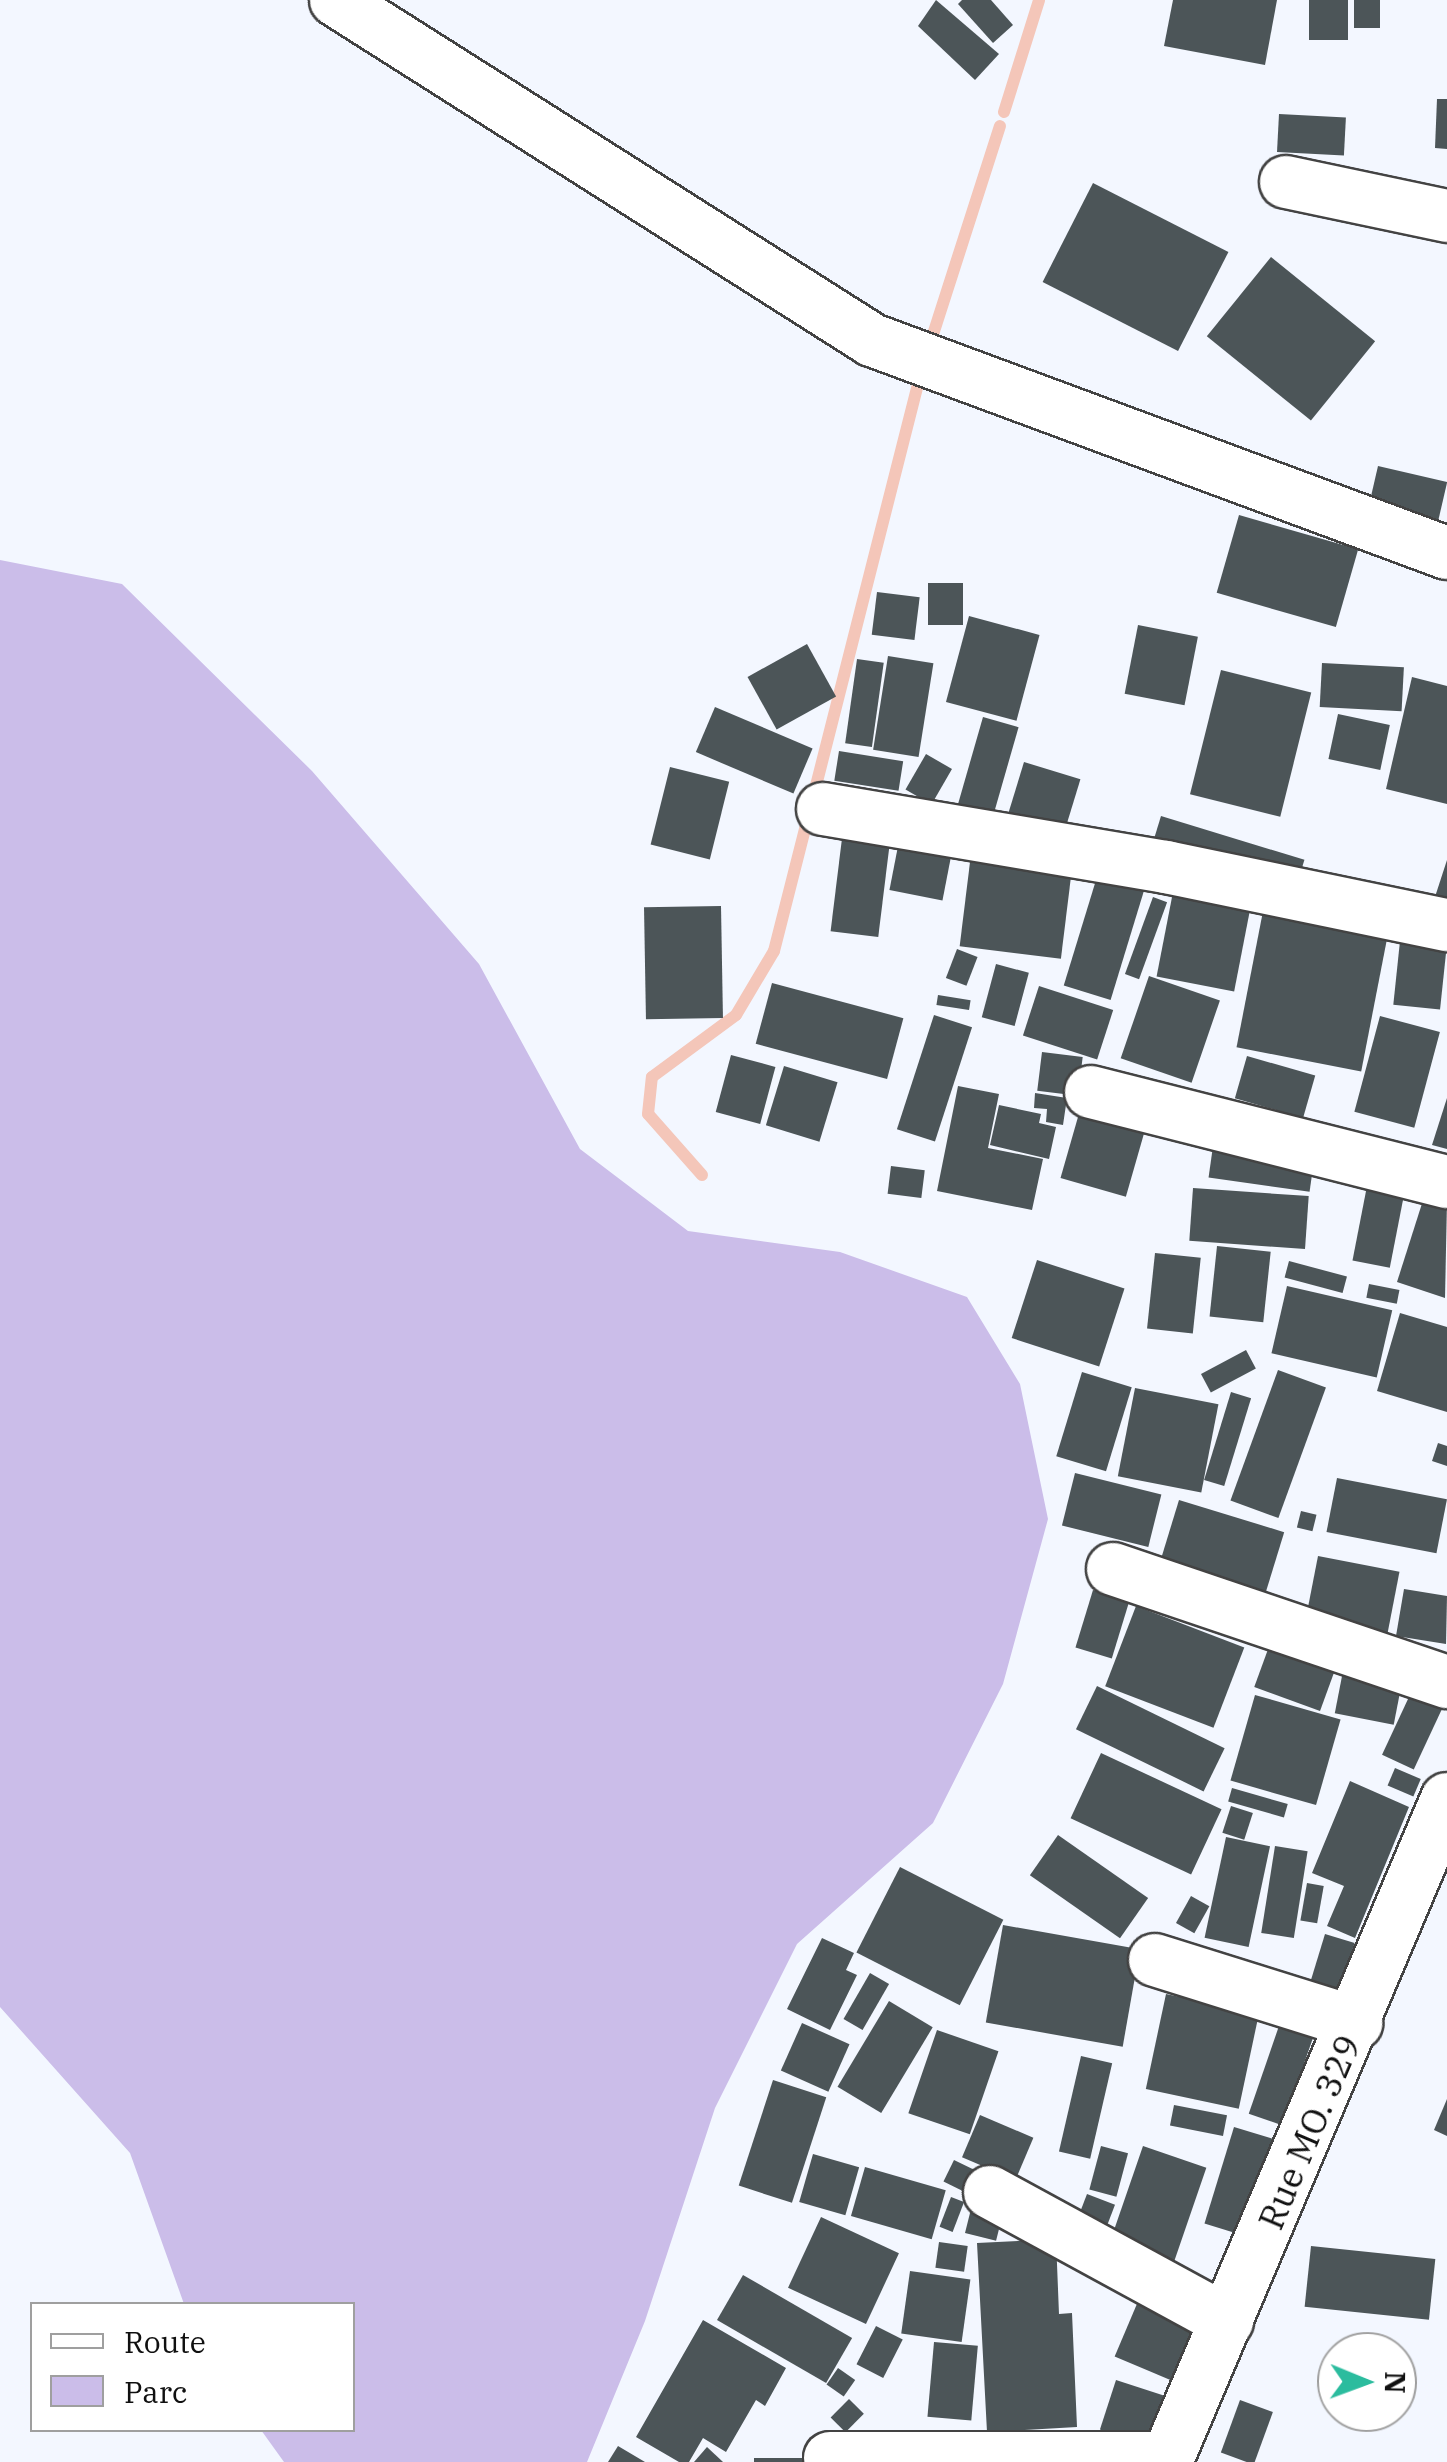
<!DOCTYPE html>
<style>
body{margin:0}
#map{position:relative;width:1447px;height:2462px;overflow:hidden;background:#f3f7ff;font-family:"IBM Plex Serif",serif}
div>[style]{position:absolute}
.green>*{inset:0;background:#cbbde9}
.stream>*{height:12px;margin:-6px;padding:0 6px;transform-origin:6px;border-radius:6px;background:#f4c6b9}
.building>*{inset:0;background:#4c5558;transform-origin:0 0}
.roads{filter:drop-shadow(2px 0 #434343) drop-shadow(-2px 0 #434343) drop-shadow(0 2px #434343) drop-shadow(0 -2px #434343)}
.minor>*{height:52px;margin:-26px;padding:0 26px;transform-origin:26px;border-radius:26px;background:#fff}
span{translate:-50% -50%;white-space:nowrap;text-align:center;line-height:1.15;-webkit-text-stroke:10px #fff;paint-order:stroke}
.street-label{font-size:35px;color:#101010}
.legend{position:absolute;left:30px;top:2302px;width:325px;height:130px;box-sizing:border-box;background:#fff;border:2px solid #9f9f9f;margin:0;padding:12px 18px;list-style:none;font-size:30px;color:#101010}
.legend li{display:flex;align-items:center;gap:20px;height:50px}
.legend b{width:50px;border:2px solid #9f9f9f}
.north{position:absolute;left:1317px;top:2332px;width:100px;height:100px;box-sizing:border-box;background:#fff;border:2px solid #9f9f9f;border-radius:50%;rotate:91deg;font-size:28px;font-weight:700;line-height:40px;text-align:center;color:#101010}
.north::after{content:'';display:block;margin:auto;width:35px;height:45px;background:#2bbc9e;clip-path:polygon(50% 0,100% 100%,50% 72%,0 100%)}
</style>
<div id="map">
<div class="green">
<div style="clip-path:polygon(0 560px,122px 584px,312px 771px,479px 964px,580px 1149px,688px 1231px,840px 1252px,967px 1297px,1020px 1384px,1048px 1519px,1003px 1684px,933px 1823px,797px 1944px,715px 2108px,645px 2321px,587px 2462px,284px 2462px,261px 2430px,352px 2430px,352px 2304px,184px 2304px,130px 2153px,0 2007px)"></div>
</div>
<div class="stream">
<div style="left:1004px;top:112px;width:117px;rotate:-72.6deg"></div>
<div style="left:929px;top:347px;width:232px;rotate:-72.2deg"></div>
<div style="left:702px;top:1175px;width:81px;rotate:-131.5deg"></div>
<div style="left:648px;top:1114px;width:37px;rotate:-84deg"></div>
<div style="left:652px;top:1077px;width:104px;rotate:-36.4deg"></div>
<div style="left:736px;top:1015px;width:74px;rotate:-59.3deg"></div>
<div style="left:774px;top:951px;width:581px;rotate:-75.75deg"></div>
</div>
<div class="building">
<div style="clip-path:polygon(936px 0,999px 54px,975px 80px,918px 26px)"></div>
<div style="clip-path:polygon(962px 0,991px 0,1013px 25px,993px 43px,958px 4px)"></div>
<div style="clip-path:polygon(1173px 0,1277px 0,1265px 65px,1164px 46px)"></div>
<div style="left:1309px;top:0;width:39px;height:40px"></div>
<div style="left:1354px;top:0;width:26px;height:28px"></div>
<div style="clip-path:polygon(1437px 99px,1447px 99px,1447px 149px,1435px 148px)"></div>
<div style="left:1279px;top:114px;width:67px;height:38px;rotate:3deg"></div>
<div style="left:1093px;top:183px;width:152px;height:111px;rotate:27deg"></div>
<div style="left:1271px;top:257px;width:134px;height:102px;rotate:39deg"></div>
<div style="left:1378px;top:466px;width:71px;height:43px;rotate:13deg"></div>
<div style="left:1239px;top:515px;width:124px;height:81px;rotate:16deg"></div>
<div style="left:928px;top:583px;width:35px;height:42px"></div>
<div style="left:877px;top:592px;width:43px;height:43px;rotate:7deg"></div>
<div style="left:969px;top:616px;width:73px;height:89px;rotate:15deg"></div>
<div style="left:1138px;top:625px;width:61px;height:70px;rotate:11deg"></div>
<div style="left:807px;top:644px;width:60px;height:68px;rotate:61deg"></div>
<div style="left:888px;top:656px;width:46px;height:95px;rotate:9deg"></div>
<div style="left:857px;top:659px;width:27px;height:85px;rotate:8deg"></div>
<div style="left:1322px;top:663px;width:82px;height:44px;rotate:3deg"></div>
<div style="left:1221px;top:670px;width:93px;height:128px;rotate:14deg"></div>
<div style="clip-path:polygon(1412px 677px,1447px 686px,1447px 804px,1386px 789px)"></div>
<div style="left:715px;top:707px;width:106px;height:49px;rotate:23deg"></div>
<div style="left:1338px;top:714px;width:53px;height:46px;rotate:12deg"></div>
<div style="left:983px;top:717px;width:37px;height:96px;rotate:16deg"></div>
<div style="left:839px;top:751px;width:65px;height:30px;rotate:9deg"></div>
<div style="left:926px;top:754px;width:30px;height:41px;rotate:30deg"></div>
<div style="left:1024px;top:762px;width:59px;height:64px;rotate:17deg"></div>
<div style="left:670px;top:767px;width:61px;height:80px;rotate:14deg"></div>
<div style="left:1161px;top:816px;width:150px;height:29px;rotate:17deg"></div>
<div style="left:844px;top:822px;width:48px;height:110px;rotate:7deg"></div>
<div style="left:899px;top:841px;width:54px;height:50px;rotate:11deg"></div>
<div style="left:971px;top:854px;width:102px;height:93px;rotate:7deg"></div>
<div style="clip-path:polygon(1447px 860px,1447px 907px,1433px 903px)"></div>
<div style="left:1100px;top:867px;width:49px;height:124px;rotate:17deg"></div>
<div style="left:1173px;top:892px;width:79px;height:86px;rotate:11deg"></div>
<div style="left:1153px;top:897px;width:15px;height:82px;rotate:20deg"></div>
<div style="left:721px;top:906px;width:112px;height:77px;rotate:89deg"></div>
<div style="left:1264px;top:906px;width:127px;height:144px;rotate:11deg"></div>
<div style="left:1400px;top:941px;width:47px;height:64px;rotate:6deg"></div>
<div style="left:957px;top:949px;width:22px;height:31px;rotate:21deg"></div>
<div style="left:996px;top:964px;width:34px;height:55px;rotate:15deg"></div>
<div style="left:1149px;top:976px;width:75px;height:87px;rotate:19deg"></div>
<div style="left:772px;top:983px;width:136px;height:63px;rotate:15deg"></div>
<div style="left:1039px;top:986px;width:78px;height:52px;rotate:18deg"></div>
<div style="left:938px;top:995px;width:33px;height:10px;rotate:9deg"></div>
<div style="left:934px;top:1015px;width:40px;height:120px;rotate:18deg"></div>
<div style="left:1380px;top:1016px;width:62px;height:99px;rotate:15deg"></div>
<div style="left:1042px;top:1052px;width:41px;height:39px;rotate:7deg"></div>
<div style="left:731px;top:1055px;width:46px;height:59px;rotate:15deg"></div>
<div style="left:1247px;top:1056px;width:71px;height:44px;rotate:16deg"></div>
<div style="left:784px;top:1066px;width:56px;height:62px;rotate:17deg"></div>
<div style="clip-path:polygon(958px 1086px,999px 1094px,988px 1148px,1043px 1159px,1032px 1210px,937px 1191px)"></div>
<div style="clip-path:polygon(1035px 1093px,1067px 1098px,1063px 1125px,1046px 1122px,1047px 1109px,1034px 1108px)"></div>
<div style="clip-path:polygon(1447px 1098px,1447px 1149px,1432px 1145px)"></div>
<div style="left:1082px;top:1103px;width:68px;height:78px;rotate:16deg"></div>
<div style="clip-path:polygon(999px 1105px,1041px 1114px,1039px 1123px,1056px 1127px,1049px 1159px,990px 1145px)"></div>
<div style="left:1214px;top:1139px;width:102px;height:39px;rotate:8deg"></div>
<div style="left:891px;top:1166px;width:34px;height:28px;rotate:7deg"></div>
<div style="left:1367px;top:1186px;width:38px;height:76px;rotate:11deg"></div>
<div style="left:1193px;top:1188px;width:116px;height:53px;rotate:4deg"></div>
<div style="clip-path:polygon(1425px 1194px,1447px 1201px,1445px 1298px,1397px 1282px)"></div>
<div style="left:1217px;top:1246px;width:54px;height:71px;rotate:6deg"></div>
<div style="left:1155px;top:1253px;width:46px;height:76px;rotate:6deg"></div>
<div style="left:1037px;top:1260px;width:92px;height:82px;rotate:18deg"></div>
<div style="left:1289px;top:1261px;width:60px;height:17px;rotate:15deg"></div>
<div style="left:1369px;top:1284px;width:31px;height:14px;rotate:11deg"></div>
<div style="left:1287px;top:1286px;width:108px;height:69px;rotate:13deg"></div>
<div style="clip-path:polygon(1400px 1313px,1447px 1327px,1447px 1412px,1377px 1391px)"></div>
<div style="left:1246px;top:1350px;width:21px;height:51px;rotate:62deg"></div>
<div style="left:1278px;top:1370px;width:51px;height:139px;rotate:20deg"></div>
<div style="left:1082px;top:1372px;width:52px;height:88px;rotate:17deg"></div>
<div style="left:1135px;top:1388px;width:85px;height:90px;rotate:11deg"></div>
<div style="left:1231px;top:1392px;width:21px;height:92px;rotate:17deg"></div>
<div style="clip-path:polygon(1438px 1443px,1447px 1446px,1447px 1466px,1432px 1461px)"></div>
<div style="left:1075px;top:1473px;width:89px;height:54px;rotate:14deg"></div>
<div style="left:1337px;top:1478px;width:112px;height:55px;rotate:11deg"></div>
<div style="left:1179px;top:1500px;width:110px;height:64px;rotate:17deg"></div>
<div style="left:1301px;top:1511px;width:16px;height:17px;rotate:14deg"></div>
<div style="left:1318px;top:1556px;width:83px;height:62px;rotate:11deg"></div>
<div style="clip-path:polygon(1404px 1589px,1447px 1596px,1446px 1644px,1396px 1636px)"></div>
<div style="left:1093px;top:1590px;width:38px;height:60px;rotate:17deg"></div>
<div style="left:1136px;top:1606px;width:116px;height:86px;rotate:21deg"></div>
<div style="left:1271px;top:1641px;width:70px;height:49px;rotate:20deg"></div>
<div style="left:1343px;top:1671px;width:60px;height:43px;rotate:11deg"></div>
<div style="left:1415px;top:1684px;width:35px;height:78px;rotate:25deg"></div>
<div style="left:1097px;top:1686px;width:142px;height:48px;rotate:26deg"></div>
<div style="left:1255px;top:1695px;width:89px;height:89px;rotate:16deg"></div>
<div style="left:1101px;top:1753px;width:133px;height:72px;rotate:25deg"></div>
<div style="left:1395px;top:1768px;width:28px;height:19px;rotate:23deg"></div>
<div style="clip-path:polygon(1350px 1781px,1409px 1807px,1355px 1938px,1327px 1926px,1344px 1886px,1312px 1873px)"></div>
<div style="left:1232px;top:1788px;width:58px;height:14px;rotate:16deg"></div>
<div style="left:1231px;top:1806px;width:23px;height:28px;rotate:18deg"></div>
<div style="left:1058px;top:1835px;width:110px;height:49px;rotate:35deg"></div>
<div style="left:1226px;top:1837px;width:45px;height:103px;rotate:12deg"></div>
<div style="left:1275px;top:1846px;width:33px;height:88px;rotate:9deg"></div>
<div style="left:900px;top:1867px;width:116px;height:96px;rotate:27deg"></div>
<div style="left:1307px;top:1883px;width:17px;height:38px;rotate:10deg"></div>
<div style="left:1191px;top:1896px;width:21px;height:31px;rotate:29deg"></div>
<div style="left:1003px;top:1925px;width:139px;height:99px;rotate:10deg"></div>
<div style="left:1325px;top:1934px;width:31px;height:54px;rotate:17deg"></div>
<div style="clip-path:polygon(822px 1938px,854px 1953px,846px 1970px,857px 1975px,830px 2030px,787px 2009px)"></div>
<div style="left:870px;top:1973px;width:22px;height:53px;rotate:30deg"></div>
<div style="left:1166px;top:1994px;width:95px;height:97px;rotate:12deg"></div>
<div style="left:889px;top:2001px;width:51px;height:100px;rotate:31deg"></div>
<div style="left:802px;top:2023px;width:52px;height:52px;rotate:24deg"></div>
<div style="left:1280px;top:2023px;width:36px;height:96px;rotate:19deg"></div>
<div style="left:937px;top:2030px;width:65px;height:88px;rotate:19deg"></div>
<div style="left:1081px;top:2056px;width:32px;height:98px;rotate:13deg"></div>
<div style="left:773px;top:2080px;width:56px;height:111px;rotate:18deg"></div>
<div style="clip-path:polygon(1447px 2099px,1447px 2136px,1434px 2130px)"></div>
<div style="left:1174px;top:2105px;width:54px;height:21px;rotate:11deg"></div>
<div style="left:980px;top:2115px;width:58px;height:46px;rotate:23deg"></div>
<div style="left:1234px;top:2127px;width:50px;height:101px;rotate:17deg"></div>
<div style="left:1101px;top:2146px;width:28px;height:45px;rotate:15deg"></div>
<div style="left:1143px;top:2146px;width:67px;height:99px;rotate:19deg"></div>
<div style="left:813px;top:2154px;width:48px;height:50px;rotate:16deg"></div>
<div style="left:954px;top:2160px;width:39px;height:24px;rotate:26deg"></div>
<div style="left:865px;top:2167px;width:84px;height:51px;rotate:16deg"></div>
<div style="left:1087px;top:2194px;width:30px;height:28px;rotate:21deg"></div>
<div style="left:951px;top:2197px;width:14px;height:32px;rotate:21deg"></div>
<div style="left:973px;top:2201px;width:32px;height:33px;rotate:14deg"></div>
<div style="left:821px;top:2217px;width:86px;height:78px;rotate:25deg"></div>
<div style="clip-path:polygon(1056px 2239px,1059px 2314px,1072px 2313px,1077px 2427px,987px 2432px,977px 2243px)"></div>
<div style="left:939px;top:2242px;width:29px;height:26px;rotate:8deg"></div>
<div style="left:1311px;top:2246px;width:125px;height:61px;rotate:6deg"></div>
<div style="left:910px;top:2271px;width:61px;height:63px;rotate:8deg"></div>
<div style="left:743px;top:2275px;width:126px;height:52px;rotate:30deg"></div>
<div style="left:1142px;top:2292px;width:67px;height:70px;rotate:23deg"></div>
<div style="clip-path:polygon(703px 2320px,786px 2368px,765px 2406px,756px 2400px,726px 2452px,703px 2438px,689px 2462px,679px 2462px,636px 2437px)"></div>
<div style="left:876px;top:2326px;width:30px;height:43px;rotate:27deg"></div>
<div style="left:934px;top:2342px;width:44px;height:75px;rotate:5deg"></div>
<div style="left:838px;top:2368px;width:21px;height:20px;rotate:35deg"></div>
<div style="left:1116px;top:2380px;width:55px;height:52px;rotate:18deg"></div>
<div style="left:849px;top:2399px;width:21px;height:26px;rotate:45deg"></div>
<div style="left:1240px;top:2400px;width:35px;height:56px;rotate:20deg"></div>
<div style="clip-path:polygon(618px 2446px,645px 2462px,608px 2462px)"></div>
<div style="clip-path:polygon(707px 2447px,723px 2462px,694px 2462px)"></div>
<div style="left:754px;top:2458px;width:51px;height:4px"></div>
</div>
<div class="roads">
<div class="minor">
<div style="left:336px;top:0;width:635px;rotate:32.39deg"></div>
<div style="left:872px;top:340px;width:613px;rotate:20.33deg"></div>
<div style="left:1286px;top:182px;width:165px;rotate:11.9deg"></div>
<div style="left:823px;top:809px;width:348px;rotate:9.6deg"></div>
<div style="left:1166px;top:867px;width:287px;rotate:11.7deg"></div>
<div style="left:1091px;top:1092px;width:367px;rotate:14.2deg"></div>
<div style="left:1113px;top:1569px;width:353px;rotate:18.7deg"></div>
<div style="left:1155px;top:1960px;width:211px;rotate:17.4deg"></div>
<div style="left:990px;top:2192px;width:270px;rotate:28.6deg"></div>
<div style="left:830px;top:2458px;width:338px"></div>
<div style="left:1166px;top:2462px;width:720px;rotate:-67.03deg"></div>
</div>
</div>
<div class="street-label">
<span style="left:1309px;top:2132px;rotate:-67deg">Rue MO. 329</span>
</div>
<ul class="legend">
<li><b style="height:12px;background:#fff"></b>Route</li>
<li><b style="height:28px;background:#cbbde9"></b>Parc</li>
</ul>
<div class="north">N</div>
</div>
